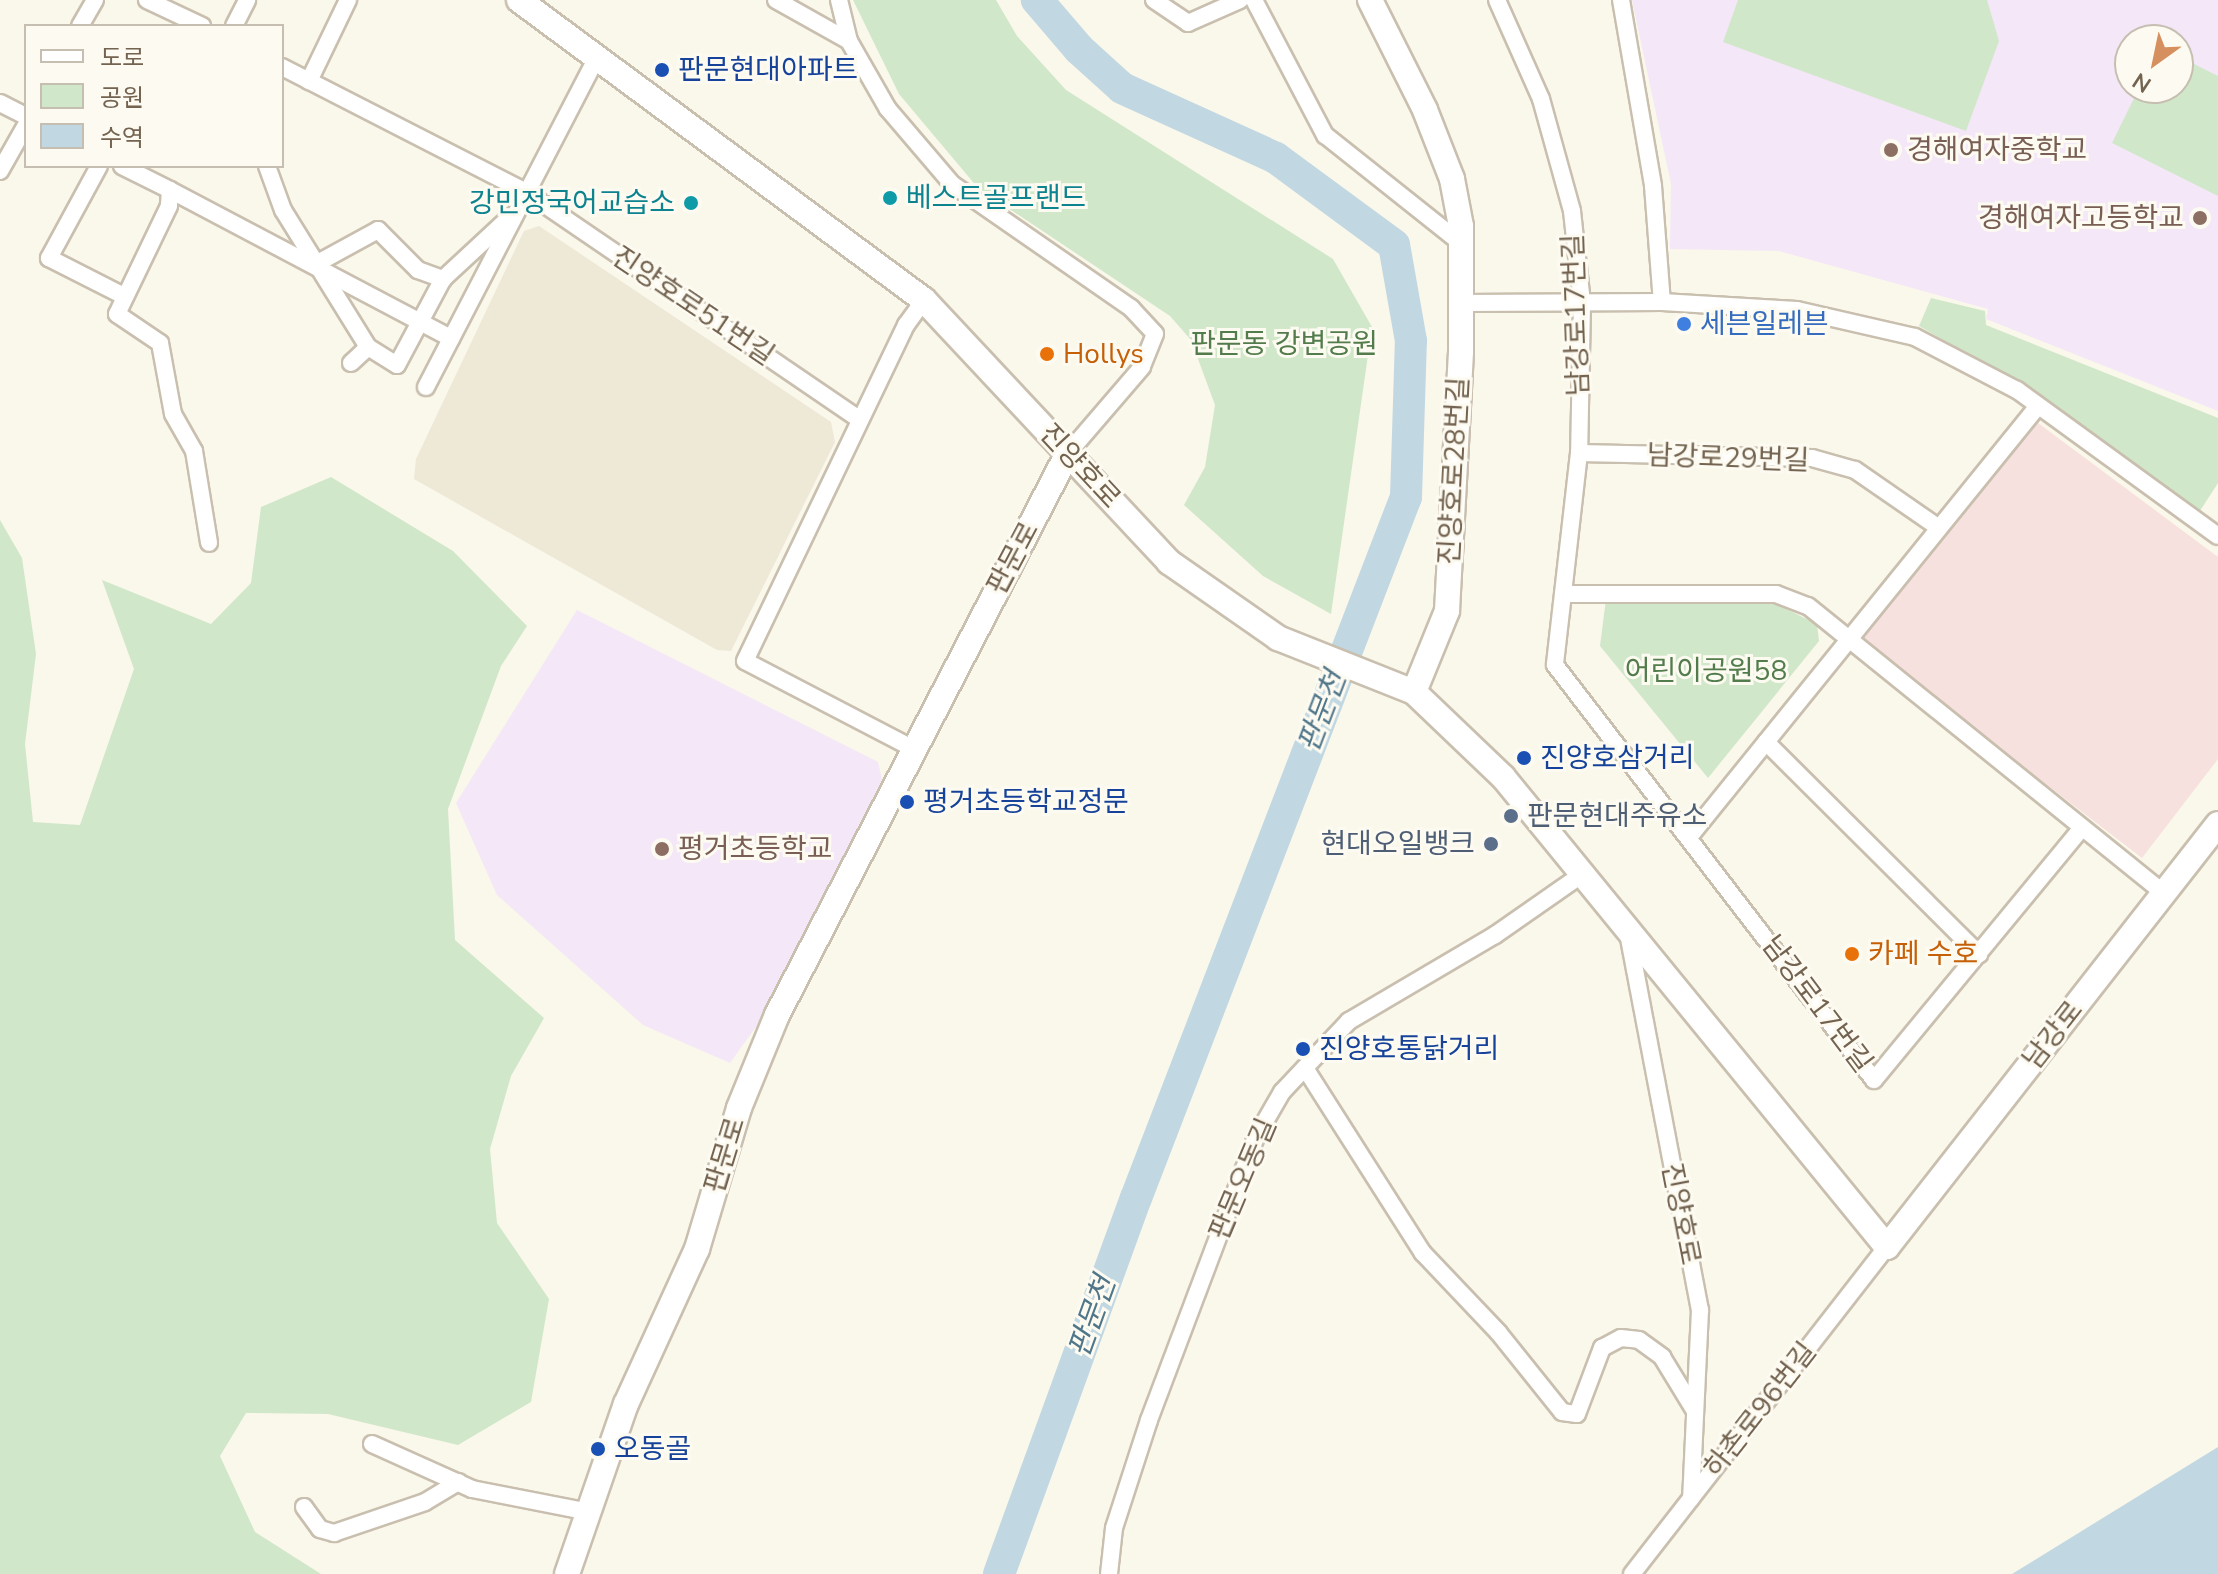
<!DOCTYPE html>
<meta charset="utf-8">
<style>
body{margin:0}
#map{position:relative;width:2218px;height:1574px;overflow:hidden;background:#faf7eb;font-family:"Nunito Sans","Noto Sans KR",sans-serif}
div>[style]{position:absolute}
.residential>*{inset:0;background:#eee8d7}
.education>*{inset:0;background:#f4e7f7}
.medical>*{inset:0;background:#f7e1df}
.green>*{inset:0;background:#d1e7ca}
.water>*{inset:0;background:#c1d7e2}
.river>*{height:32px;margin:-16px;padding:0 16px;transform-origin:16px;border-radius:16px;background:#c1d7e2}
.roads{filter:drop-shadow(2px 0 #c9bfaf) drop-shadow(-2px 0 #c9bfaf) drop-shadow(0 2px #c9bfaf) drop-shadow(0 -2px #c9bfaf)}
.street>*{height:16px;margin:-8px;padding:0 8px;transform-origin:8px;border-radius:8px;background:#fff}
.secondary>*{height:24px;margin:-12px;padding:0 12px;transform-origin:12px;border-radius:12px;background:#fff}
.dots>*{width:22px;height:22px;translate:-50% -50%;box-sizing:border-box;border:4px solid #fdfbf1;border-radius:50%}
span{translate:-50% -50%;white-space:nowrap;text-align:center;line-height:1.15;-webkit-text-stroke:6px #fdfbf1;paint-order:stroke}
.transit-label{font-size:28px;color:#164399}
.left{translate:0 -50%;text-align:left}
.education-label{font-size:28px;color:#785e54}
.right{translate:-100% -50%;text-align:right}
.culture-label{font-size:28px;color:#0d838f}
.street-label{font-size:28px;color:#736350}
.shop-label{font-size:28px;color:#366cbe}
.park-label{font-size:28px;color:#537c4d}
.food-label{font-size:28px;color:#c56008}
.service-label{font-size:28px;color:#4e5e75}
.water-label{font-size:30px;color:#50768a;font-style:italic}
.legend{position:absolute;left:24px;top:24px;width:260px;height:144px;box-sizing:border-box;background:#fdfbf1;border:2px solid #c6beb1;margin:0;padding:10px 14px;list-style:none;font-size:24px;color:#736350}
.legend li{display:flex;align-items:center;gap:16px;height:40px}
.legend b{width:40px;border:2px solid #c6beb1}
.north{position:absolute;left:2114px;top:24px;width:80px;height:80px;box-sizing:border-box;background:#fdfbf1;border:2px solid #c6beb1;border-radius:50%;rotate:213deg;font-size:22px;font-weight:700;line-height:32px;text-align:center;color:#736350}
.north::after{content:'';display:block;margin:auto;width:28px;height:36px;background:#d68f5f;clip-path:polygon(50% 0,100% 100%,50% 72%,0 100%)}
</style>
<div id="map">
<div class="residential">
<div style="clip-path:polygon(539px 226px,831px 422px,835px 442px,731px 651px,717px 650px,414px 479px,416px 459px,524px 231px)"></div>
</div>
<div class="education">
<div style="clip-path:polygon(evenodd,1632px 0,2218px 0,2218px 411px,1986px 319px,1988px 309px,1779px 251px,1670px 249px,1671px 184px,1632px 0,2130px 40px,2178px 40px,2178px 88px,2130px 88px,2130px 40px)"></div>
<div style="clip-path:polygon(577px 610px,878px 762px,882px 780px,758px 1024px,730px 1063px,643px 1025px,497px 895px,456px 803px)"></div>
</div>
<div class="medical">
<div style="clip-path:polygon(2034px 420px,2218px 557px,2218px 759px,2142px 858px,1857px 639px)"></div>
</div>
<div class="green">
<div style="clip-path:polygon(853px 0,996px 0,1017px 36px,1066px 90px,1333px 259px,1372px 327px,1331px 614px,1263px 576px,1184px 505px,1205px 467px,1215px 405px,1191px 340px,1170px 316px,978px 188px,899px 94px)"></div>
<div style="clip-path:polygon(1738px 0,1987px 0,1999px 41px,1966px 131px,1723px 42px)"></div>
<div style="clip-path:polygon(2178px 56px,2218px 76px,2218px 196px,2112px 143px,2139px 88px,2178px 88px)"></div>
<div style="clip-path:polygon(1931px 298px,1985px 311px,1986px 325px,2218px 418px,2218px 483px,2198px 514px,2043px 398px,1919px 326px)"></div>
<div style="clip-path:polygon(331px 477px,453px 551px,527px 626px,501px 666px,448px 809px,455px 940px,544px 1018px,511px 1076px,490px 1149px,497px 1223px,549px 1299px,531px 1402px,458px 1445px,328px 1414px,246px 1413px,220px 1456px,255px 1532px,321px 1574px,0 1574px,0 520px,22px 558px,36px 654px,25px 744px,33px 822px,80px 825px,134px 669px,102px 580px,211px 624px,251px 583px,261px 507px)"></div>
<div style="clip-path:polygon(1606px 599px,1772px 602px,1817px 624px,1819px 641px,1708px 778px,1600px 646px)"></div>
</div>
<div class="water">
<div style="clip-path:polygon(2218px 1447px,2218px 1574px,2012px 1574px)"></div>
</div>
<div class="river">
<div style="left:999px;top:1574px;width:400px;rotate:-70deg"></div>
<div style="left:1136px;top:1198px;width:751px;rotate:-68.94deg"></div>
<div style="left:1406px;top:497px;width:156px;rotate:-88.2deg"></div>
<div style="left:1411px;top:341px;width:97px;rotate:-100deg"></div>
<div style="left:1394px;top:245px;width:147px;rotate:-143.6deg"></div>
<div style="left:1276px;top:158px;width:169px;rotate:-155.6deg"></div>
<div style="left:1122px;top:88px;width:58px;rotate:-137.8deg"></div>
<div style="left:1079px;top:49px;width:65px;rotate:-130.6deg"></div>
</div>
<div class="roads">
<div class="street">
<div style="left:147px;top:0;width:61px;rotate:25.3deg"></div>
<div style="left:776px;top:0;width:84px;rotate:29.3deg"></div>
<div style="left:839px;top:0;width:42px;rotate:76.3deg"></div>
<div style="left:849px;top:41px;width:78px;rotate:60.2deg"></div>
<div style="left:888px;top:109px;width:99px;rotate:49.5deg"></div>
<div style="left:952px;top:184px;width:218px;rotate:34.7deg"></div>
<div style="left:1131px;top:308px;width:35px;rotate:47deg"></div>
<div style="left:1155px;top:334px;width:35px;rotate:112deg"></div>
<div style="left:1142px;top:367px;width:113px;rotate:130.7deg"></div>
<div style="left:1154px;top:0;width:41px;rotate:34.1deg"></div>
<div style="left:1188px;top:23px;width:57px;rotate:-23.9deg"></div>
<div style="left:1254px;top:0;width:153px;rotate:62.3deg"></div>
<div style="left:1325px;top:135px;width:174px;rotate:38.5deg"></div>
<div style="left:1497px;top:0;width:108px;rotate:66deg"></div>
<div style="left:1541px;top:99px;width:116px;rotate:74.5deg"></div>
<div style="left:1572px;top:211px;width:93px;rotate:83.8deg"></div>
<div style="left:1582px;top:303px;width:150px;rotate:91.1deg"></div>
<div style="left:1579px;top:453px;width:213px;rotate:96.5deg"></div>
<div style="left:1555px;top:665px;width:523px;rotate:52.45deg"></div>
<div style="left:1874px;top:1080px;width:324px;rotate:-50.5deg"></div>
<div style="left:1621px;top:0;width:189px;rotate:80.2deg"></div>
<div style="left:1653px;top:186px;width:116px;rotate:85.6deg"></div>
<div style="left:80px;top:26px;width:30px;rotate:-60deg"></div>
<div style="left:234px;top:26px;width:29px;rotate:-63deg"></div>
<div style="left:282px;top:67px;width:274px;rotate:27.1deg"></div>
<div style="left:526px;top:192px;width:404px;rotate:34.3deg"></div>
<div style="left:309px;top:81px;width:90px;rotate:-64.3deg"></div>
<div style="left:0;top:103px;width:29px;rotate:27deg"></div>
<div style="left:99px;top:166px;width:105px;rotate:118.5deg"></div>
<div style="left:49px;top:258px;width:82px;rotate:26.9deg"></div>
<div style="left:122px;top:166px;width:54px;rotate:26.6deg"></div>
<div style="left:170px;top:190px;width:16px;rotate:94deg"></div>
<div style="left:169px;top:206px;width:120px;rotate:115.7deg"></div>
<div style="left:117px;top:314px;width:52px;rotate:34deg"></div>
<div style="left:160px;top:343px;width:72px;rotate:79.6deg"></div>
<div style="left:173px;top:414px;width:43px;rotate:60.4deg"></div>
<div style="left:194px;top:451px;width:93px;rotate:80.7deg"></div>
<div style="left:267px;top:166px;width:47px;rotate:70deg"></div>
<div style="left:283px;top:210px;width:161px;rotate:58.2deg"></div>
<div style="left:368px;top:347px;width:34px;rotate:32deg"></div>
<div style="left:397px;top:365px;width:98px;rotate:-61.9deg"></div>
<div style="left:0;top:171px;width:53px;rotate:-60.5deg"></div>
<div style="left:170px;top:190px;width:318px;rotate:27.8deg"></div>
<div style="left:314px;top:265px;width:73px;rotate:-28.7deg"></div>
<div style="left:378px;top:230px;width:57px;rotate:45deg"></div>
<div style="left:418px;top:270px;width:27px;rotate:20deg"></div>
<div style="left:443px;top:279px;width:91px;rotate:-42.8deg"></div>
<div style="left:1462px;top:303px;width:200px;rotate:-0.3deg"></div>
<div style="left:1662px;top:302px;width:135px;rotate:3.4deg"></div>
<div style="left:1797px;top:310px;width:121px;rotate:12.9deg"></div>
<div style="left:1915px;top:337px;width:115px;rotate:27.5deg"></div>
<div style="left:2017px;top:390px;width:248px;rotate:36deg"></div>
<div style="left:351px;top:363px;width:23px;rotate:-43deg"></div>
<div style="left:426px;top:387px;width:374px;rotate:-62.6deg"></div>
<div style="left:1579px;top:453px;width:233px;rotate:1.2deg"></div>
<div style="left:1812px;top:458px;width:45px;rotate:15.6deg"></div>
<div style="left:1855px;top:470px;width:102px;rotate:34.6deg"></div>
<div style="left:1563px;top:594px;width:213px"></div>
<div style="left:1776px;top:594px;width:34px;rotate:21deg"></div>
<div style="left:1808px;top:606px;width:457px;rotate:38.9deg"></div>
<div style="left:1766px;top:742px;width:301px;rotate:44.9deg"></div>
<div style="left:912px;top:748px;width:188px;rotate:-152.5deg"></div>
<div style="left:745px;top:661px;width:373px;rotate:-64.4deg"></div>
<div style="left:906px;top:325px;width:31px;rotate:-54deg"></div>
<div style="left:1690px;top:836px;width:553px;rotate:-51.02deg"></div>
<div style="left:1628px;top:933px;width:384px;rotate:79.2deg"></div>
<div style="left:1700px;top:1310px;width:188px;rotate:92.7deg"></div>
<div style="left:1305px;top:1068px;width:219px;rotate:57.5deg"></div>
<div style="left:1423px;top:1253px;width:109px;rotate:46.5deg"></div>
<div style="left:1498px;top:1332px;width:102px;rotate:51.3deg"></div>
<div style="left:1562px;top:1412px;width:15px;rotate:8deg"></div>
<div style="left:1577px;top:1414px;width:71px;rotate:-69.3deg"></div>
<div style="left:1602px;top:1348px;width:21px;rotate:-28deg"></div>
<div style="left:1621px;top:1338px;width:18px;rotate:6deg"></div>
<div style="left:1639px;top:1340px;width:29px;rotate:36deg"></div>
<div style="left:1662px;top:1357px;width:63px;rotate:58.6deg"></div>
<div style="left:372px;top:1444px;width:110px;rotate:24.2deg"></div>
<div style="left:472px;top:1489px;width:119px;rotate:11.1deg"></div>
<div style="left:304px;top:1507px;width:27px;rotate:54deg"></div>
<div style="left:320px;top:1529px;width:15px;rotate:16deg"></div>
<div style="left:334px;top:1533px;width:96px;rotate:-18.8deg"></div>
<div style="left:425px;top:1502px;width:39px;rotate:-31deg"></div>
<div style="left:1109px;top:1574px;width:46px;rotate:-83.8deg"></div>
<div style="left:1114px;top:1528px;width:114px;rotate:-72deg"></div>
<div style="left:1149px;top:1420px;width:303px;rotate:-69.3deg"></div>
<div style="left:1256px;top:1137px;width:52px;rotate:-60deg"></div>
<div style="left:1282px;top:1092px;width:98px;rotate:-46.7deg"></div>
<div style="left:1349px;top:1021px;width:169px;rotate:-30.5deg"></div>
<div style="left:1495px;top:935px;width:105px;rotate:-34.9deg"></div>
<div style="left:1632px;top:1574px;width:415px;rotate:-52.1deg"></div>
</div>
<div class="secondary">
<div style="left:519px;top:0;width:504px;rotate:36.53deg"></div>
<div style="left:924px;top:300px;width:359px;rotate:46.9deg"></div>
<div style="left:1169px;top:562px;width:133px;rotate:34.9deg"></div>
<div style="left:1278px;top:638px;width:146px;rotate:21.7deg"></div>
<div style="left:1414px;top:692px;width:123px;rotate:43.7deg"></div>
<div style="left:1503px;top:777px;width:607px;rotate:50.75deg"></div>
<div style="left:1887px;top:1247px;width:537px;rotate:-51.96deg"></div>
<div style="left:1370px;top:0;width:123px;rotate:63.4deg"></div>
<div style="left:1425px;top:110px;width:74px;rotate:68.6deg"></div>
<div style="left:1452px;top:179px;width:48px;rotate:79.2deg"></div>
<div style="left:1461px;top:226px;width:126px;rotate:90deg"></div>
<div style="left:1461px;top:352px;width:259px;rotate:93.1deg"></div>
<div style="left:1447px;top:611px;width:87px;rotate:112.2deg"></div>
<div style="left:567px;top:1574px;width:180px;rotate:-70.9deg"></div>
<div style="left:626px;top:1404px;width:170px;rotate:-65.4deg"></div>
<div style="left:697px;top:1249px;width:147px;rotate:-73.4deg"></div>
<div style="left:739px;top:1108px;width:100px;rotate:-67.8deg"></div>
<div style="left:777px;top:1015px;width:633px;rotate:-62.63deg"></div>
</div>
</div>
<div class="dots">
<div style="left:662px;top:70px;background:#1a4fb4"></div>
<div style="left:1891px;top:150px;background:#8d6e63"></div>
<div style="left:890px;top:198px;background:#0f9aa8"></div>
<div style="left:691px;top:203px;background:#0f9aa8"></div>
<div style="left:2200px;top:218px;background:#8d6e63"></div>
<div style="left:1684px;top:324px;background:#3f7fe0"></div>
<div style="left:1047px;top:354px;background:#e8710a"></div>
<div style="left:1524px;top:758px;background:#1a4fb4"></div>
<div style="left:907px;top:802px;background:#1a4fb4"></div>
<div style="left:1511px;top:816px;background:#5c6f8a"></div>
<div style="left:1491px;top:844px;background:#5c6f8a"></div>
<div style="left:662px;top:849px;background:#8d6e63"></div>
<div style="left:1852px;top:954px;background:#e8710a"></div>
<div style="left:1303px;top:1049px;background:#1a4fb4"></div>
<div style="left:598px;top:1449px;background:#1a4fb4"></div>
</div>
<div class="transit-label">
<span class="left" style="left:678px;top:70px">판문현대아파트</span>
<span class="left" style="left:1540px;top:758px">진양호삼거리</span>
<span class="left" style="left:923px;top:802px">평거초등학교정문</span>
<span class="left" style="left:1319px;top:1049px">진양호통닭거리</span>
<span class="left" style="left:614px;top:1449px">오동골</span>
</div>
<div class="education-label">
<span class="left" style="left:1907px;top:150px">경해여자중학교</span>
<span class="right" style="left:2184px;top:218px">경해여자고등학교</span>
<span class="left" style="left:678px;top:849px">평거초등학교</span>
</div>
<div class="culture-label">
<span class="left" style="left:906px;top:198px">베스트골프랜드</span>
<span class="right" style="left:675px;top:203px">강민정국어교습소</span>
</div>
<div class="street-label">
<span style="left:693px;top:306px;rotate:34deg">진양호로51번길</span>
<span style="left:1576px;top:315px;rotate:-92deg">남강로17번길</span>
<span style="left:1728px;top:458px;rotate:2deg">남강로29번길</span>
<span style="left:1080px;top:466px;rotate:47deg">진양호로</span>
<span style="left:1454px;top:471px;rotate:-87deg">진양호로28번길</span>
<span style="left:1013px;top:558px;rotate:-62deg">판문로</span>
<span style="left:1817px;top:1004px;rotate:53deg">남강로17번길</span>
<span style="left:2053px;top:1035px;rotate:-52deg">남강로</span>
<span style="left:725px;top:1155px;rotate:-73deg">판문로</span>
<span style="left:1243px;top:1179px;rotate:-67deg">판문오동길</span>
<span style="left:1681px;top:1214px;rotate:79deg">진양호로</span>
<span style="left:1760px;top:1410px;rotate:-52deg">하촌로96번길</span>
</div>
<div class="shop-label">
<span class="left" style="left:1700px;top:324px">세븐일레븐</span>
</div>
<div class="park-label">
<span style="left:1284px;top:344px">판문동 강변공원</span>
<span style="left:1706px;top:671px">어린이공원58</span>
</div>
<div class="food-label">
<span class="left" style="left:1063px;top:354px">Hollys</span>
<span class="left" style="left:1868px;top:954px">카페 수호</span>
</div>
<div class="service-label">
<span class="left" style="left:1527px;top:816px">판문현대주유소</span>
<span class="right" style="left:1475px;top:844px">현대오일뱅크</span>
</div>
<div class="water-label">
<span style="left:1323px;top:712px;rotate:-69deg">판문천</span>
<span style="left:1093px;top:1317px;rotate:-70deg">판문천</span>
</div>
<ul class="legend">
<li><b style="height:10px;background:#fff"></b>도로</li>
<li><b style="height:22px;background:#d1e7ca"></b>공원</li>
<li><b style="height:22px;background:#c1d7e2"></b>수역</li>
</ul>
<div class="north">N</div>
</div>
